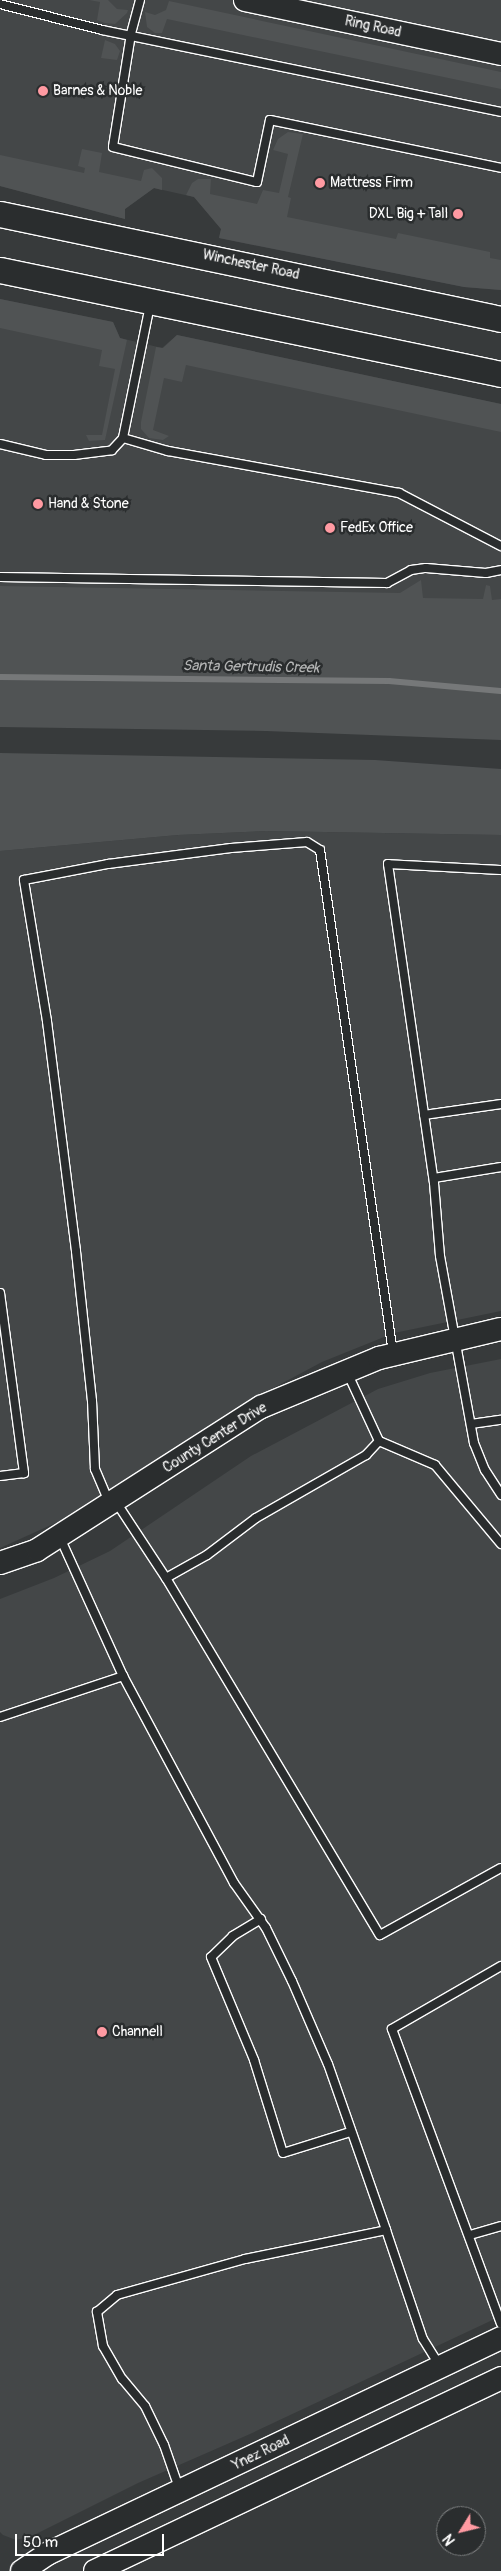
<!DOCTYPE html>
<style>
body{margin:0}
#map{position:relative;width:501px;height:2571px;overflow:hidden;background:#373a3b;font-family:Pangolin,sans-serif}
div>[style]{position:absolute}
.built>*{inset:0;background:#444748}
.green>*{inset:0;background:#505354}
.stream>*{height:6px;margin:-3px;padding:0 3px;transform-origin:3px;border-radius:3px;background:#767879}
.roads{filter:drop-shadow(1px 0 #fff) drop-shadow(-1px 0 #fff) drop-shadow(0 1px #fff) drop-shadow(0 -1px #fff)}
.lane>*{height:8px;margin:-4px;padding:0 4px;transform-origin:4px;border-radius:4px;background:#2a2d2e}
.secondary>*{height:22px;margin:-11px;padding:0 11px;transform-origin:11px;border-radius:11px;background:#2a2d2e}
.primary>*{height:25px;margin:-12.5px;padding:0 12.5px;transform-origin:12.5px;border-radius:12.5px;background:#2a2d2e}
.dots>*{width:14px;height:14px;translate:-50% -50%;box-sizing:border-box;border:2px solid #2a2d2e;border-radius:50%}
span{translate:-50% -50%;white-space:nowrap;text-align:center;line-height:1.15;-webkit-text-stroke:5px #2a2d2e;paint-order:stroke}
.street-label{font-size:14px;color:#fff}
.poi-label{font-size:14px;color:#fff}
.left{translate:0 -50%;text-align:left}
.right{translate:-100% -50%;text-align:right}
.water-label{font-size:15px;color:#b4b5b5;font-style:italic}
.north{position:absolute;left:436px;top:2506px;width:50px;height:50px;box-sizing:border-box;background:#2a2d2e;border:1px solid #7f8182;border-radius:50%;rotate:234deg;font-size:14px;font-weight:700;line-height:20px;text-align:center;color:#fff}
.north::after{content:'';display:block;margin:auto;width:18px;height:22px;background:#ff9aa2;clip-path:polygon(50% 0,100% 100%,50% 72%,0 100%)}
.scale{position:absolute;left:15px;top:2534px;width:149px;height:22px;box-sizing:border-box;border:2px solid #fff;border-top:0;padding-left:6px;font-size:15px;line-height:18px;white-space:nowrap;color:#fff;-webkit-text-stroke:4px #2a2d2e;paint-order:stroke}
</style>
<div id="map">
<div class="built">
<div style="clip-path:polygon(0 0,501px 0,501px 290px,464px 287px,219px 238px,221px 229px,194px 197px,154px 188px,125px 209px,125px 219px,0 186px)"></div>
<div style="clip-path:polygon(0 299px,113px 322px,120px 338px,162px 348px,177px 335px,501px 404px,501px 611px,0 598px)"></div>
<div style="clip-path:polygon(266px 831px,501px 835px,501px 1311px,394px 1333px,322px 1362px,249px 1401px,71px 1516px,0 1548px,0 851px,178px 835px)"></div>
<div style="clip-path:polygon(501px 1359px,501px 2316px,250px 2434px,138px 2483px,34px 2535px,16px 2540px,3px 2535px,0 2532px,0 1599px,54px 1578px,110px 1551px,251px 1456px,378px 1389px,430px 1373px)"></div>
</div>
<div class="green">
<div style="clip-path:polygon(89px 0,108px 0,117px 9px,128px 10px,127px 13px,115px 24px,105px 23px,97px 20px,100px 2px)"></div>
<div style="clip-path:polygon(169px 1px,501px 72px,501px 89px,167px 19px,162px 33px,155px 33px,147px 27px,145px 12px,155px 15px,166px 10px)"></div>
<div style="clip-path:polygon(105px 40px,115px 44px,120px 51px,117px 60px,101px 58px)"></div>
<div style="clip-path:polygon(288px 132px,303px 134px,288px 197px,291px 198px,287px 217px,396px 239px,398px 233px,490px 252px,490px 258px,501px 260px,501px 290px,464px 287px,219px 238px,221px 229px,194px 197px,186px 195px,192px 183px,198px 179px,211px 179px,210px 194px,257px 204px,263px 190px,279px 193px,288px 154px,273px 150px,278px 139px)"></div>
<div style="clip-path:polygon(82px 149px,102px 153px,99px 172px,141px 181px,144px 170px,152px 168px,162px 178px,162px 190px,154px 188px,125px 209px,125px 219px,0 186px,0 155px,84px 173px,85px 168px,78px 166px)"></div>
<div style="clip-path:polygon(0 299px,113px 322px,120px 338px,127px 340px,105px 440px,89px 441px,86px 435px,102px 435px,115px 369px,99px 366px,102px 350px,0 328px)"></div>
<div style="clip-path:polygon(177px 335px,501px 404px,501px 432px,186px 365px,182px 382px,164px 378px,153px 430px,169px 436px,163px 440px,149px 438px,141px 429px,141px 422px,156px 347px,163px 348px)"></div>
<div style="clip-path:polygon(421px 580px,423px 598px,483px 599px,486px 585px,490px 586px,492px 600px,501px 599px,501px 740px,266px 731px,0 727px,0 586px,400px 593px)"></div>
<div style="clip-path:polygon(0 753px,375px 760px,501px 769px,501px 835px,266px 831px,178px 835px,0 851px)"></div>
</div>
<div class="stream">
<div style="left:0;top:677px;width:389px;rotate:0.6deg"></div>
<div style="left:389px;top:681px;width:112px;rotate:5.1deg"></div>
</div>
<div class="roads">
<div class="lane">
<div style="left:140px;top:0;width:35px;rotate:105deg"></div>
<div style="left:131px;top:34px;width:114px;rotate:99.1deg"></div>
<div style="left:113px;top:147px;width:148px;rotate:13.7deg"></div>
<div style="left:257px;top:182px;width:63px;rotate:-78.2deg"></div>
<div style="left:270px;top:120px;width:236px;rotate:11.7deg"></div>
<div style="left:0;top:4px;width:105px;rotate:14.3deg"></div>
<div style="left:102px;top:30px;width:407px;rotate:11.6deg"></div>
<div style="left:150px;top:305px;width:136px;rotate:101.5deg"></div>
<div style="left:123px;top:438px;width:47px;rotate:16.1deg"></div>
<div style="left:168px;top:451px;width:235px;rotate:10.3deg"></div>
<div style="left:399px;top:493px;width:115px;rotate:27.5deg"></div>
<div style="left:0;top:444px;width:47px;rotate:13.4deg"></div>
<div style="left:46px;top:455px;width:28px"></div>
<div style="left:74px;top:455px;width:38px;rotate:-7deg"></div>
<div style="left:112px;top:450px;width:16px;rotate:-47deg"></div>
<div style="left:0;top:577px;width:387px;rotate:0.9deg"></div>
<div style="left:387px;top:583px;width:27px;rotate:-28deg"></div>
<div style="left:411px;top:570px;width:15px;rotate:-8deg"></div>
<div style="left:426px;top:568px;width:60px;rotate:4.8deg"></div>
<div style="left:486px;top:573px;width:15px;rotate:-11deg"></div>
<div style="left:501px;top:870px;width:113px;rotate:-177deg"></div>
<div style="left:388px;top:864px;width:322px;rotate:81.8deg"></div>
<div style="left:434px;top:1183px;width:73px;rotate:85.3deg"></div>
<div style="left:440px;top:1256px;width:190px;rotate:79.7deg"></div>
<div style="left:474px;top:1443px;width:29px;rotate:68deg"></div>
<div style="left:485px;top:1470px;width:30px;rotate:57deg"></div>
<div style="left:424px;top:1115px;width:78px;rotate:-8.1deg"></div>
<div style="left:434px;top:1178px;width:68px;rotate:-9.3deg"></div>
<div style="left:0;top:1293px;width:182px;rotate:82.4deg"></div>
<div style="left:24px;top:1473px;width:24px;rotate:173deg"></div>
<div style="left:471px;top:1424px;width:30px;rotate:-8deg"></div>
<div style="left:379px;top:1441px;width:61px;rotate:23.2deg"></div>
<div style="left:435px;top:1465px;width:103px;rotate:50.1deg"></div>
<div style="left:109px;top:1502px;width:36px;rotate:-113deg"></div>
<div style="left:95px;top:1469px;width:68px;rotate:-92.5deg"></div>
<div style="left:92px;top:1401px;width:151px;rotate:-96.1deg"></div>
<div style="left:76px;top:1251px;width:232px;rotate:-97.2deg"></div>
<div style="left:47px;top:1021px;width:143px;rotate:-99.3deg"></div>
<div style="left:24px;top:880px;width:86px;rotate:-10.8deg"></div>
<div style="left:108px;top:864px;width:124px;rotate:-7.4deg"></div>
<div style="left:231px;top:848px;width:76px;rotate:-4.5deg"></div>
<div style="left:307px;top:842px;width:15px;rotate:32deg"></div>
<div style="left:320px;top:850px;width:508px;rotate:81.74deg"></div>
<div style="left:116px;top:1502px;width:91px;rotate:56.7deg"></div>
<div style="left:166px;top:1578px;width:47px;rotate:-29.3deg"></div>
<div style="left:207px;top:1555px;width:61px;rotate:-37.1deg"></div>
<div style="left:256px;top:1518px;width:127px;rotate:-29.8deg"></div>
<div style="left:366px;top:1455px;width:19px;rotate:-47deg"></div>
<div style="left:379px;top:1441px;width:76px;rotate:-114.9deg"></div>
<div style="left:166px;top:1578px;width:416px;rotate:59.1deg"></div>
<div style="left:380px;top:1935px;width:138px;rotate:-29deg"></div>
<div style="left:123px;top:1676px;width:235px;rotate:61.8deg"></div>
<div style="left:234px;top:1883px;width:55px;rotate:54.6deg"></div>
<div style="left:266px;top:1928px;width:59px;rotate:63.9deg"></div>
<div style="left:292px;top:1981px;width:90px;rotate:66.6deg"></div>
<div style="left:328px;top:2064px;width:176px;rotate:70.7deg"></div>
<div style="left:0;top:1717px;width:130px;rotate:-18.4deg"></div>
<div style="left:123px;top:1676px;width:152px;rotate:-114.5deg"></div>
<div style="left:261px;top:1919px;width:33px;rotate:149deg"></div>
<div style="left:233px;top:1936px;width:30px;rotate:136deg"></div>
<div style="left:211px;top:1957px;width:112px;rotate:67.3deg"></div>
<div style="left:254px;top:2060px;width:97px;rotate:72.7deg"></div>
<div style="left:283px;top:2153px;width:70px;rotate:-17.4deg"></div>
<div style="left:501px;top:1966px;width:126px;rotate:150deg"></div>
<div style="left:392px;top:2029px;width:314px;rotate:69.7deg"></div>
<div style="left:470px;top:2235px;width:32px;rotate:-16deg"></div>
<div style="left:179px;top:2488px;width:46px;rotate:-109.2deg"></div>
<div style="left:164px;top:2445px;width:43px;rotate:-116deg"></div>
<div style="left:145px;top:2406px;width:35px;rotate:-130deg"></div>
<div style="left:122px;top:2379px;width:38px;rotate:-120deg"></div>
<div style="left:103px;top:2346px;width:35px;rotate:-100deg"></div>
<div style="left:97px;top:2312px;width:26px;rotate:-40deg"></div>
<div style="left:117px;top:2295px;width:133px;rotate:-15.7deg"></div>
<div style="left:245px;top:2259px;width:144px;rotate:-11.6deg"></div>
<div style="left:386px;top:2230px;width:115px;rotate:71.3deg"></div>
<div style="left:423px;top:2339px;width:32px;rotate:58deg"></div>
</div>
<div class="secondary">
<div style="left:245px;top:0;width:262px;rotate:11.9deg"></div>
<div style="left:0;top:1563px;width:39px;rotate:-19deg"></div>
<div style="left:37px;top:1550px;width:266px;rotate:-32.6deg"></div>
<div style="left:261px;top:1407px;width:128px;rotate:-22.6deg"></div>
<div style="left:379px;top:1358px;width:125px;rotate:-13.4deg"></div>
<div style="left:22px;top:2571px;width:30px;rotate:-34deg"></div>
<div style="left:47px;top:2554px;width:503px;rotate:-25.44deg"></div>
<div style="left:95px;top:2571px;width:450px;rotate:-25.4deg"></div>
</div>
<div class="primary">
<div style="left:0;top:214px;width:512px;rotate:11.84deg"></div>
<div style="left:0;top:270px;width:512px;rotate:11.73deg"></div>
</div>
</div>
<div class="dots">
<div style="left:43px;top:91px;background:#ff9aa2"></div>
<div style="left:320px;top:183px;background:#ff9aa2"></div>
<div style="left:458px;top:214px;background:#ff9aa2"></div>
<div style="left:38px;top:504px;background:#ff9aa2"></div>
<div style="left:330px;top:528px;background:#ff9aa2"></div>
<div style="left:102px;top:2032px;background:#ff9aa2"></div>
</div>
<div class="street-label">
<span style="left:373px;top:27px;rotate:12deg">Ring Road</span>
<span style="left:251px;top:265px;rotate:12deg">Winchester Road</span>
<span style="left:215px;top:1438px;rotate:-32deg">County Center Drive</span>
<span style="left:261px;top:2453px;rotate:-26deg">Ynez Road</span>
</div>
<div class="poi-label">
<span class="left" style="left:53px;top:91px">Barnes &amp; Noble</span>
<span class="left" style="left:330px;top:183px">Mattress Firm</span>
<span class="right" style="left:448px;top:214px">DXL Big + Tall</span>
<span class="left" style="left:48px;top:504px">Hand &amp; Stone</span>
<span class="left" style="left:340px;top:528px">FedEx Office</span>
<span class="left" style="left:112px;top:2032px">Channell</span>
</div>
<div class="water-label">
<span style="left:251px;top:667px;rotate:1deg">Santa Gertrudis Creek</span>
</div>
<div class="north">N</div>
<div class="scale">50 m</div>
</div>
